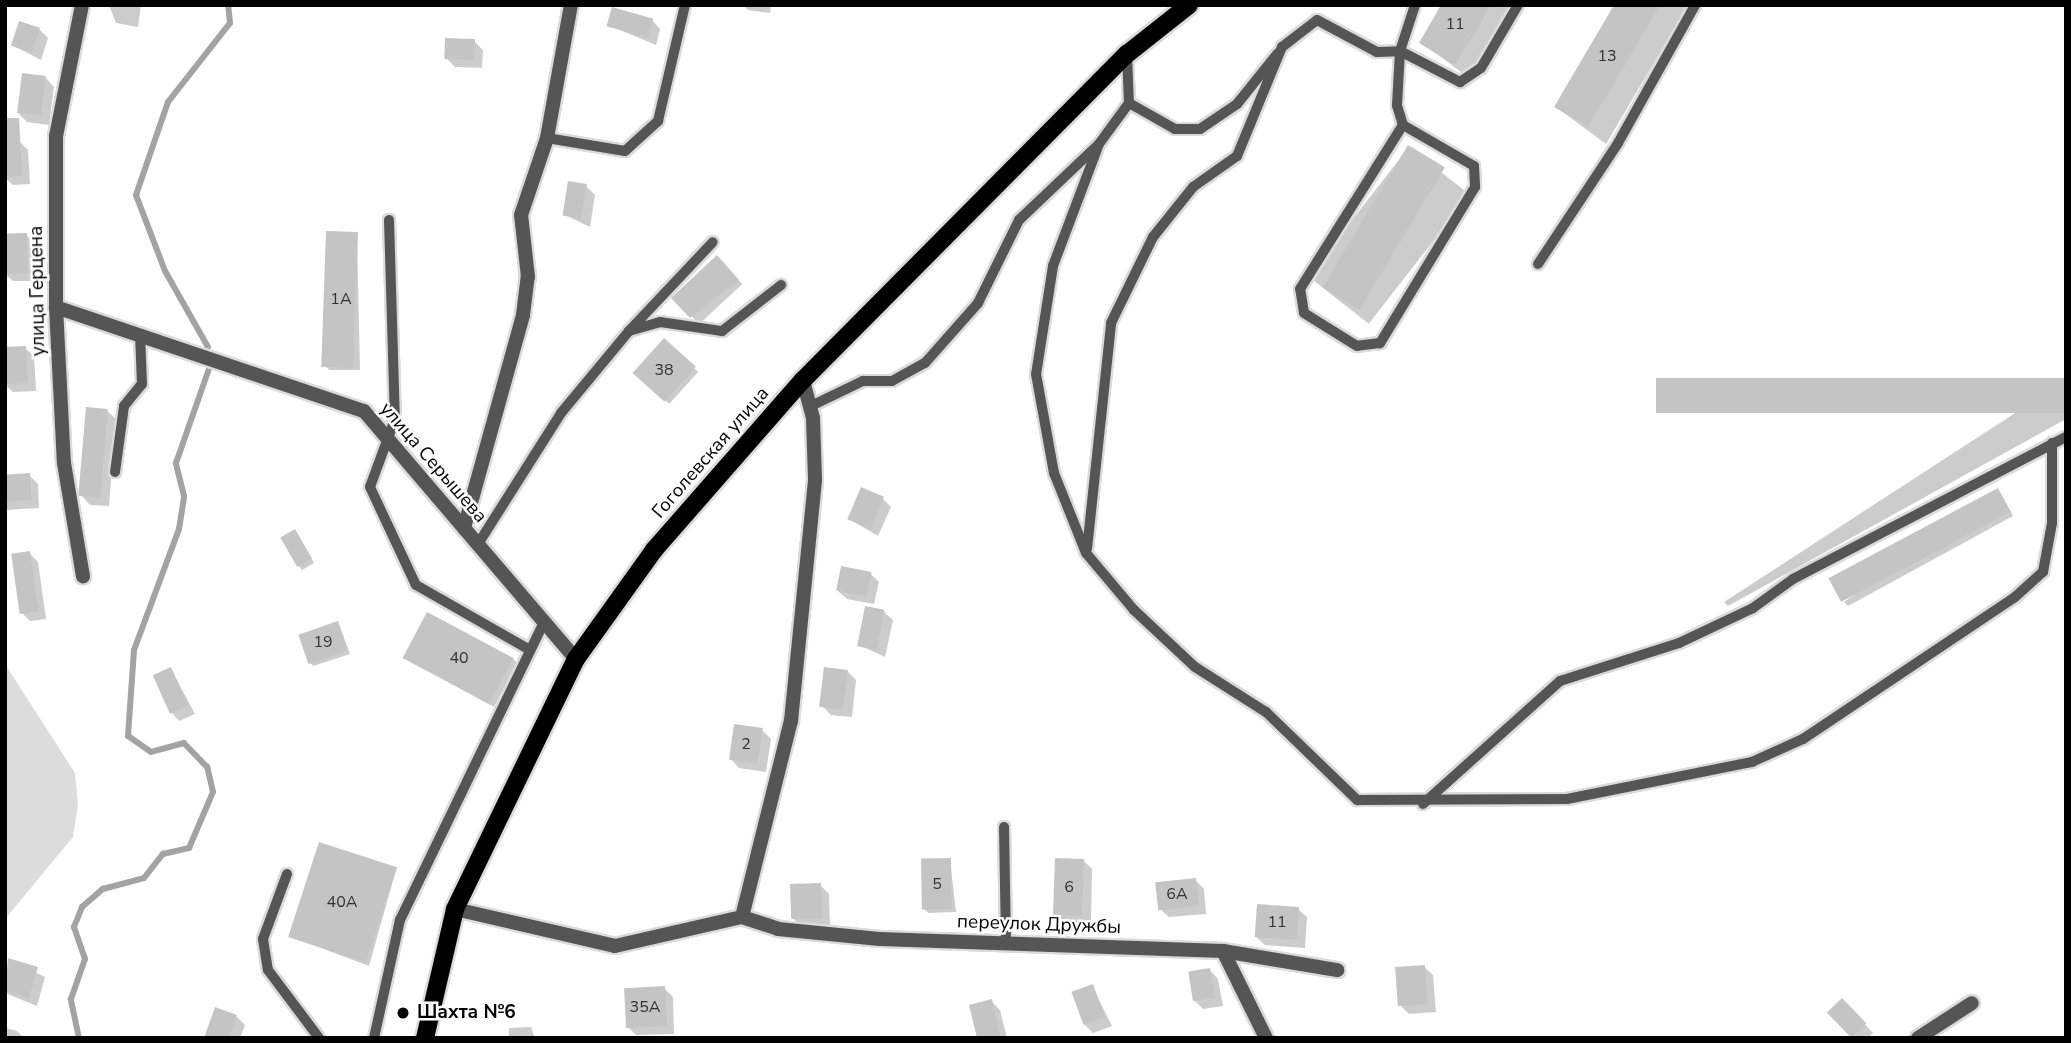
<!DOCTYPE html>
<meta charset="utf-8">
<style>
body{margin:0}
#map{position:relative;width:2071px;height:1043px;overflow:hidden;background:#fff;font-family:"Nunito Sans",sans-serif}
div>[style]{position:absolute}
.green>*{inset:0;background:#dcdcdc}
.shadow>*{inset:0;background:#0003;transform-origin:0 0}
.stream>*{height:6px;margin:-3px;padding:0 3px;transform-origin:3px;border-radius:3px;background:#a3a3a3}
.building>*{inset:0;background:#c4c4c4;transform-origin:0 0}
.roads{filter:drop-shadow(2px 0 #dbdbdb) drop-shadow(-2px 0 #dbdbdb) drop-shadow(0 2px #dbdbdb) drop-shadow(0 -2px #dbdbdb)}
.lane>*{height:10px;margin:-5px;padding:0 5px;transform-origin:5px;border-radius:5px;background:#555}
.street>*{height:14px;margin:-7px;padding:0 7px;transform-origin:7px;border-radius:7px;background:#555}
.primary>*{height:18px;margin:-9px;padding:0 9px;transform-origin:9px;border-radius:9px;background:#000}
.dots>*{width:19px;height:19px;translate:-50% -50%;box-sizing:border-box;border:4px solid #fff;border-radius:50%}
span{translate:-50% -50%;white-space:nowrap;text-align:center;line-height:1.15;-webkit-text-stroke:5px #fff;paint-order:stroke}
.number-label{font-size:16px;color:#313131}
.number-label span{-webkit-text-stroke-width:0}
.street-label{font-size:19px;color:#000}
.poi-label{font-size:19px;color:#000;font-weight:700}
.left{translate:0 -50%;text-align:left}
.frame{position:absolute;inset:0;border:7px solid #000;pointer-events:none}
</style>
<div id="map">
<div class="green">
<div style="clip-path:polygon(5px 664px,75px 773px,78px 804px,73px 837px,5px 919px)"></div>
</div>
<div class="shadow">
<div style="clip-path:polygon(109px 5px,141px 5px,138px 27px,116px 23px)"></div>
<div style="clip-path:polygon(743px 5px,771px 5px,770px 13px,748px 10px)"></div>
<div style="clip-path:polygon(1443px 5px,1519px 5px,1473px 81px,1421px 42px)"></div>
<div style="clip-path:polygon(1616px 5px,1688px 5px,1606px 144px,1556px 107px)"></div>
<div style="clip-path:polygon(652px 20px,660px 29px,656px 45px,608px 25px)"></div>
<div style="clip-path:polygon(39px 29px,48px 38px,41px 60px,14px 46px)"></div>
<div style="clip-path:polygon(474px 41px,483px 50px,482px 68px,455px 67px,446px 58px)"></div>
<div style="clip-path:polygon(46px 78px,54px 87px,49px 125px,27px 122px,18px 113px)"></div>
<div style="clip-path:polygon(5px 142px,20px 142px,28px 150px,30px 184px,13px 185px,5px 178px)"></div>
<div style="left:1409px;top:147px;width:77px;height:164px;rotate:38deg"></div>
<div style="clip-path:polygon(586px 186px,595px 195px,590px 227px,565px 215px)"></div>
<div style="clip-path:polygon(357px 233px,360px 370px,329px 370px,326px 366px)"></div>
<div style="clip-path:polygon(26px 235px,35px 244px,36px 281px,13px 281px,5px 274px,5px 236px)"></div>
<div style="left:717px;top:257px;width:37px;height:59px;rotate:47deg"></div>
<div style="left:664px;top:341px;width:46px;height:43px;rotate:42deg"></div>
<div style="clip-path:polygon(5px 348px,25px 348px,34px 356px,36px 391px,13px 392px,5px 385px)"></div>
<div style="clip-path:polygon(2066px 380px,2066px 419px,1728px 606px,1724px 602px)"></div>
<div style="clip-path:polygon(107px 411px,116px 419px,109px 506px,90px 505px,82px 496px)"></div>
<div style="clip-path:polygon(29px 475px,38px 484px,39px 508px,6px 510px,5px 476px)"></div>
<div style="clip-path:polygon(2001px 494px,2013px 516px,1848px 606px,1844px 602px)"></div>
<div style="clip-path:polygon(883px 499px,891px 507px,878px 536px,849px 519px)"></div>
<div style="clip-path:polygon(298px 535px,314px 563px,302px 570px,299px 566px)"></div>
<div style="clip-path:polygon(29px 553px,38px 562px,46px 619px,30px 621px,21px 612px)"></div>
<div style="clip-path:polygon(870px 573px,879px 582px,874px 604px,847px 599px,838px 591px)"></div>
<div style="clip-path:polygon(884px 612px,893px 620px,885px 657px,859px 645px)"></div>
<div style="clip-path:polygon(338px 623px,350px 654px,313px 666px,309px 662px)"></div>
<div style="clip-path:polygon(405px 658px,513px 659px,517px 663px,494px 707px)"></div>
<div style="clip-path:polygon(171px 669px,195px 714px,179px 721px,171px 712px)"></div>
<div style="clip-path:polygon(847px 671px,856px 680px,852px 717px,831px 715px,822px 706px)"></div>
<div style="clip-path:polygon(762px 730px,771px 739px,766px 772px,739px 768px,731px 759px)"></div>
<div style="clip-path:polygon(950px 860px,956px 912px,928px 913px,924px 909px)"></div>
<div style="clip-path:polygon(1083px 860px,1092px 869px,1091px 923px,1065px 923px,1056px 914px)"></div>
<div style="clip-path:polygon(396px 870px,369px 966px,289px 936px)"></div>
<div style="clip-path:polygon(1195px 880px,1204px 889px,1206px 914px,1169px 917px,1160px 909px)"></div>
<div style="clip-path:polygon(820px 885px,829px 894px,830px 926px,801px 927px,793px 918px)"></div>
<div style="clip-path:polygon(1298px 909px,1307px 917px,1305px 948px,1265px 945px,1256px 937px)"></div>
<div style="clip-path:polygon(10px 960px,45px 977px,37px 1006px,5px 993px)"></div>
<div style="clip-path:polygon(1424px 967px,1433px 975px,1436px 1012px,1409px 1014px,1400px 1005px)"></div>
<div style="clip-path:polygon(1210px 970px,1218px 979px,1223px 1006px,1203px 1009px,1194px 1000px)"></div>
<div style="clip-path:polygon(1092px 986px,1112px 1026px,1093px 1033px,1084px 1024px)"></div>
<div style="clip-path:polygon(664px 988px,673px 997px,674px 1034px,636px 1035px,628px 1027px)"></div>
<div style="clip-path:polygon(1842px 1000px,1873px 1033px,1868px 1038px,1854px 1038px,1830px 1012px)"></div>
<div style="clip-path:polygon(991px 1001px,1000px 1010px,1007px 1038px,979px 1038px)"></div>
<div style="clip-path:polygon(236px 1016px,245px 1025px,240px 1038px,206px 1038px)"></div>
<div style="clip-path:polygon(531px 1027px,535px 1038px,509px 1038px,509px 1028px)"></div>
<div style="clip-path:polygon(5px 1028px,17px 1031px,24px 1038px,5px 1038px)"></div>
</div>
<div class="stream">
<div style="left:208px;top:347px;width:87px;rotate:-119.5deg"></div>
<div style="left:165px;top:271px;width:81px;rotate:-110.9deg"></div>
<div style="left:136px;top:195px;width:98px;rotate:-71deg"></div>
<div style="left:168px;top:102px;width:100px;rotate:-51.9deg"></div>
<div style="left:230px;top:23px;width:18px;rotate:-96deg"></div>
<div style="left:79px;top:1038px;width:40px;rotate:-102deg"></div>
<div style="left:71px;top:999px;width:42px;rotate:-70.7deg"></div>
<div style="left:85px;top:959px;width:34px;rotate:-109deg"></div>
<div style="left:74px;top:927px;width:22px;rotate:-68deg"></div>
<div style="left:82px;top:907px;width:28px;rotate:-41deg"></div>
<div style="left:103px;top:889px;width:42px;rotate:-15deg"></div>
<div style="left:144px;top:878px;width:31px;rotate:-52deg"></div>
<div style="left:163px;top:854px;width:27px;rotate:-13deg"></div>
<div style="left:189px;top:848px;width:61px;rotate:-66.8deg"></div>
<div style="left:213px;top:792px;width:26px;rotate:-103deg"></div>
<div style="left:207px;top:767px;width:33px;rotate:-134deg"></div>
<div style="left:184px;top:743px;width:34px;rotate:165deg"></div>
<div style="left:151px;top:752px;width:28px;rotate:-145deg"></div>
<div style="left:128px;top:736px;width:86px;rotate:-86deg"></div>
<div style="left:134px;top:650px;width:129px;rotate:-69.6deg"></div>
<div style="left:179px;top:529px;width:33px;rotate:-81deg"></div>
<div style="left:184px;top:496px;width:34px;rotate:-104deg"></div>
<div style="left:176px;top:463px;width:100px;rotate:-70.7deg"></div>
</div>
<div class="building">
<div style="clip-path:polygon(1441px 5px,1491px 5px,1455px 65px,1419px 43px)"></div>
<div style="clip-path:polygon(1614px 5px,1660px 5px,1588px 127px,1554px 107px)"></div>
<div style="left:612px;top:7px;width:43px;height:20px;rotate:16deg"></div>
<div style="left:19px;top:21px;width:22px;height:26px;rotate:18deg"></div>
<div style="left:445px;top:38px;width:30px;height:21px;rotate:2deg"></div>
<div style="left:22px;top:73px;width:24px;height:40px;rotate:7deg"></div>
<div style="clip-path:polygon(5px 118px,19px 118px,22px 176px,5px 177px)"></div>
<div style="left:1408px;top:145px;width:43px;height:166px;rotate:31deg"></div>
<div style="left:568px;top:181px;width:19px;height:35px;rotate:9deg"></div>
<div style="left:326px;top:231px;width:32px;height:136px;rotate:2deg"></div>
<div style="left:27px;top:233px;width:40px;height:22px;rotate:89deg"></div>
<div style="clip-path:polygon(717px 255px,739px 280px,690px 318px,671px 298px)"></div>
<div style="left:664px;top:338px;width:43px;height:47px;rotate:42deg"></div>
<div style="left:26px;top:346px;width:37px;height:21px;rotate:87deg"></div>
<div style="left:2066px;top:378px;width:35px;height:410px;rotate:90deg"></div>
<div style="left:86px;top:407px;width:22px;height:89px;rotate:5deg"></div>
<div style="left:30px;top:473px;width:27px;height:25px;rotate:86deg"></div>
<div style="left:861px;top:487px;width:25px;height:35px;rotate:23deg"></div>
<div style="left:1998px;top:488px;width:27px;height:192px;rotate:62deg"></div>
<div style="left:295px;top:529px;width:34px;height:17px;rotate:60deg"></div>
<div style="left:30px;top:551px;width:61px;height:19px;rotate:82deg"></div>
<div style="left:841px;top:566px;width:31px;height:25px;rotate:11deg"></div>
<div style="left:865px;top:606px;width:20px;height:41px;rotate:11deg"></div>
<div style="left:427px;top:612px;width:98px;height:52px;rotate:28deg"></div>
<div style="left:338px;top:621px;width:31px;height:42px;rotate:71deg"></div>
<div style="left:171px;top:667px;width:42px;height:20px;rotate:66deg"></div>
<div style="left:824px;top:667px;width:24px;height:40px;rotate:7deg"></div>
<div style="left:734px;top:724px;width:29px;height:36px;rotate:8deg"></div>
<div style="left:319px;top:842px;width:82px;height:100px;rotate:18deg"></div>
<div style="left:951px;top:858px;width:51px;height:30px;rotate:89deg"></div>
<div style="left:1055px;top:858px;width:29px;height:57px;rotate:2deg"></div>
<div style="left:1196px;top:878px;width:28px;height:41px;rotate:84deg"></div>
<div style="left:821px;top:883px;width:35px;height:31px;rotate:88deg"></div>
<div style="left:1257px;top:904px;width:42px;height:33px;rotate:4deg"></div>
<div style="clip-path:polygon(8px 958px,38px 967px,29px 998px,5px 991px)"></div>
<div style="left:1425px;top:965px;width:39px;height:30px;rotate:86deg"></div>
<div style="left:1210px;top:968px;width:30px;height:22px;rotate:81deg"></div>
<div style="left:1093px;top:984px;width:35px;height:23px;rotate:70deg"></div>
<div style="left:665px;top:986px;width:40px;height:41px;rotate:87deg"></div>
<div style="left:1842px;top:998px;width:35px;height:21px;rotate:46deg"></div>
<div style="clip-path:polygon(992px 999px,1001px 1038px,977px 1038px,969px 1005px)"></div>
<div style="clip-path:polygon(215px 1007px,237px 1015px,229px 1038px,204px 1038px)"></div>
</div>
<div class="roads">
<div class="lane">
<div style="left:1127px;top:54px;width:49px;rotate:87.7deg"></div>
<div style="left:1129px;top:103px;width:51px;rotate:126.2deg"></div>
<div style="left:1099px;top:144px;width:130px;rotate:110.7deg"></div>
<div style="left:1053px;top:266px;width:109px;rotate:98.9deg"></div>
<div style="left:1036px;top:374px;width:101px;rotate:79.7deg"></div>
<div style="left:1054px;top:473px;width:86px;rotate:68.2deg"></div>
<div style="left:1086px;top:553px;width:75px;rotate:49.9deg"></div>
<div style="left:1134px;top:610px;width:83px;rotate:43.1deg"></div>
<div style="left:1195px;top:667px;width:84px;rotate:32.4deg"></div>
<div style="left:1266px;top:712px;width:127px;rotate:44deg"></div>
<div style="left:1357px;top:800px;width:210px;rotate:-0.3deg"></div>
<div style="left:1567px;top:799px;width:189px;rotate:-11.3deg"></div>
<div style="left:1752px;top:762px;width:56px;rotate:-24.3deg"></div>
<div style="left:1803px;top:739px;width:255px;rotate:-33.8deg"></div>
<div style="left:2015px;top:597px;width:38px;rotate:-42deg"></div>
<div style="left:2043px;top:572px;width:50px;rotate:-79.6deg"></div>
<div style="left:2052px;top:523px;width:80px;rotate:-90deg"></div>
<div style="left:1129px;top:103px;width:53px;rotate:29.5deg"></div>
<div style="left:1175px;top:129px;width:25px"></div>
<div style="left:1200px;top:129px;width:45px;rotate:-34deg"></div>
<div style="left:1237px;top:104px;width:64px;rotate:-51.3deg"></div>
<div style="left:1403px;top:125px;width:82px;rotate:30deg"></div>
<div style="left:1474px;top:166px;width:21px;rotate:87deg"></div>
<div style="left:1475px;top:187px;width:183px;rotate:121.3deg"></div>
<div style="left:1380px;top:343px;width:23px;rotate:173deg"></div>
<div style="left:1357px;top:346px;width:62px;rotate:-148.1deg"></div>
<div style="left:1304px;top:313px;width:24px;rotate:-99deg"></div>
<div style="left:1300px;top:289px;width:194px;rotate:-57.9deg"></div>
<div style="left:1403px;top:125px;width:21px;rotate:-107deg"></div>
<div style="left:1397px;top:105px;width:54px;rotate:-86.8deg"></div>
<div style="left:1400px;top:51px;width:48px;rotate:-71.9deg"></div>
<div style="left:547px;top:138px;width:79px;rotate:9.5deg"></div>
<div style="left:625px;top:151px;width:45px;rotate:-42.3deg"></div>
<div style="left:658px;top:121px;width:119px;rotate:-76.9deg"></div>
<div style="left:389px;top:220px;width:199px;rotate:88.3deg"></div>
<div style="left:395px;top:419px;width:72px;rotate:110.2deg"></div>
<div style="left:370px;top:487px;width:108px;rotate:64.9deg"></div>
<div style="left:416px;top:585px;width:131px;rotate:29.7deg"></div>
<div style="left:1538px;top:264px;width:145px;rotate:-56.5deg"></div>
<div style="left:1618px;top:143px;width:158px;rotate:-60.8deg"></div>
<div style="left:629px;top:331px;width:122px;rotate:-46.7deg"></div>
<div style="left:811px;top:406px;width:58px;rotate:-25.7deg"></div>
<div style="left:863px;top:381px;width:29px"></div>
<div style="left:892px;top:381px;width:38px;rotate:-29deg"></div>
<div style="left:925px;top:363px;width:80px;rotate:-48.5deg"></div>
<div style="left:978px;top:303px;width:93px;rotate:-63.7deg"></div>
<div style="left:1019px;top:220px;width:108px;rotate:-43.5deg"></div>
<div style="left:115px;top:472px;width:67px;rotate:-82.2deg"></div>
<div style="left:124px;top:406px;width:28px;rotate:-51deg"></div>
<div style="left:142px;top:384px;width:50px;rotate:-92.3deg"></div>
<div style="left:478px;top:544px;width:155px;rotate:-57.6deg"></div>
<div style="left:561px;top:413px;width:107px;rotate:-50.3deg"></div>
<div style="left:629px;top:331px;width:32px;rotate:-16deg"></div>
<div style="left:660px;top:322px;width:63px;rotate:8.3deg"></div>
<div style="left:722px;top:331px;width:75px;rotate:-37.9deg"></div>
<div style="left:1087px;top:549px;width:227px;rotate:-83.9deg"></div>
<div style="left:1111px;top:323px;width:96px;rotate:-64deg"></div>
<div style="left:1153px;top:237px;width:64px;rotate:-51.3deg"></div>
<div style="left:1193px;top:187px;width:54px;rotate:-35.2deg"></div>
<div style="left:1237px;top:156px;width:118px;rotate:-67.6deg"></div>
<div style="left:1282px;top:47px;width:44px;rotate:-37.6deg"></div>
<div style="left:1317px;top:20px;width:68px;rotate:28.1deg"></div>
<div style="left:1377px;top:52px;width:23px;rotate:-2deg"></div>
<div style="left:1400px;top:51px;width:68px;rotate:27.3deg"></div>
<div style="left:1460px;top:82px;width:25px;rotate:-34deg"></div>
<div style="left:1481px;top:68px;width:73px;rotate:-59.6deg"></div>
<div style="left:1423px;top:804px;width:184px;rotate:-41.9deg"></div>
<div style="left:1560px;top:681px;width:125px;rotate:-17.7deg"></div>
<div style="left:1679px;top:643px;width:82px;rotate:-25.3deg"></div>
<div style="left:1753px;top:608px;width:49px;rotate:-35.9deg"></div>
<div style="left:1793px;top:579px;width:308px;rotate:-27.5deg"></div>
<div style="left:1004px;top:827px;width:115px;rotate:89deg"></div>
<div style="left:287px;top:874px;width:69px;rotate:110.3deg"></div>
<div style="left:263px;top:939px;width:31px;rotate:81deg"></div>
<div style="left:268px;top:970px;width:85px;rotate:53.1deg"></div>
<div style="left:374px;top:1038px;width:121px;rotate:-77.6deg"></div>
<div style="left:400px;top:920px;width:331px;rotate:-64.2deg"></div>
</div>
<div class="street">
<div style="left:82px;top:5px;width:134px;rotate:101.2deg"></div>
<div style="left:56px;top:136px;width:171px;rotate:90deg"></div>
<div style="left:56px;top:307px;width:156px;rotate:87.1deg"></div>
<div style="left:64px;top:463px;width:115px;rotate:80.5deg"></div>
<div style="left:56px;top:307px;width:325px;rotate:18.7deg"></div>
<div style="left:364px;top:411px;width:326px;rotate:49.5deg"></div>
<div style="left:464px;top:528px;width:221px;rotate:-74.5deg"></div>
<div style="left:523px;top:315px;width:38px;rotate:-83deg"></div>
<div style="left:528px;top:277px;width:62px;rotate:-96.4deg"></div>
<div style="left:521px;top:215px;width:81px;rotate:-71.3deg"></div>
<div style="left:547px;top:138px;width:135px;rotate:-79.8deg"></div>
<div style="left:455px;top:909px;width:164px;rotate:13deg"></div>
<div style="left:615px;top:946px;width:130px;rotate:-12.9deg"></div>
<div style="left:742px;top:917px;width:38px;rotate:18deg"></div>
<div style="left:778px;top:929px;width:102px;rotate:5.6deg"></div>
<div style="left:880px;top:939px;width:343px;rotate:2deg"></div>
<div style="left:1223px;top:951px;width:116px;rotate:9.5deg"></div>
<div style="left:742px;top:917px;width:202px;rotate:-76deg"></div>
<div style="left:791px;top:721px;width:243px;rotate:-84.3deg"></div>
<div style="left:815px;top:479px;width:61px;rotate:-91.9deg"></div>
<div style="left:813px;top:418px;width:39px;rotate:-105deg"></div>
<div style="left:1223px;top:951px;width:97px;rotate:63.7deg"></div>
<div style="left:1918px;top:1038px;width:64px;rotate:-32.9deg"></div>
</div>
<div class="primary">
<div style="left:425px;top:1038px;width:132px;rotate:-76.9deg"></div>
<div style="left:455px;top:909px;width:278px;rotate:-64.2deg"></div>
<div style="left:576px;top:659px;width:134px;rotate:-54.4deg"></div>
<div style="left:654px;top:550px;width:226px;rotate:-48.8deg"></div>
<div style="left:803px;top:380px;width:460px;rotate:-45.2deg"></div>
<div style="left:1127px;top:54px;width:79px;rotate:-38.3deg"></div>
</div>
</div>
<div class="dots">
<div style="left:403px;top:1013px;background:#000"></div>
</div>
<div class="number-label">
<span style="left:1455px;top:24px">11</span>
<span style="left:1607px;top:56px">13</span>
<span style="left:341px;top:299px">1А</span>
<span style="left:664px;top:370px">38</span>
<span style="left:323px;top:642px">19</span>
<span style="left:459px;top:658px">40</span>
<span style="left:746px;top:744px">2</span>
<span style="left:937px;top:884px">5</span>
<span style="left:1069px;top:887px">6</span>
<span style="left:1177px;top:894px">6А</span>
<span style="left:342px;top:902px">40А</span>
<span style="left:1277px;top:922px">11</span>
<span style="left:645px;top:1007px">35А</span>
</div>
<div class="street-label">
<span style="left:38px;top:291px;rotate:-91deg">улица Герцена</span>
<span style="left:711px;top:453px;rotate:-49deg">Гоголевская улица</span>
<span style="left:433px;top:463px;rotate:49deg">улица Серышева</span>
<span style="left:1039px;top:925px;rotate:2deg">переулок Дружбы</span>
</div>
<div class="poi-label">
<span class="left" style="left:417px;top:1013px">Шахта №6</span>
</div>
<div class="frame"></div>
</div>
